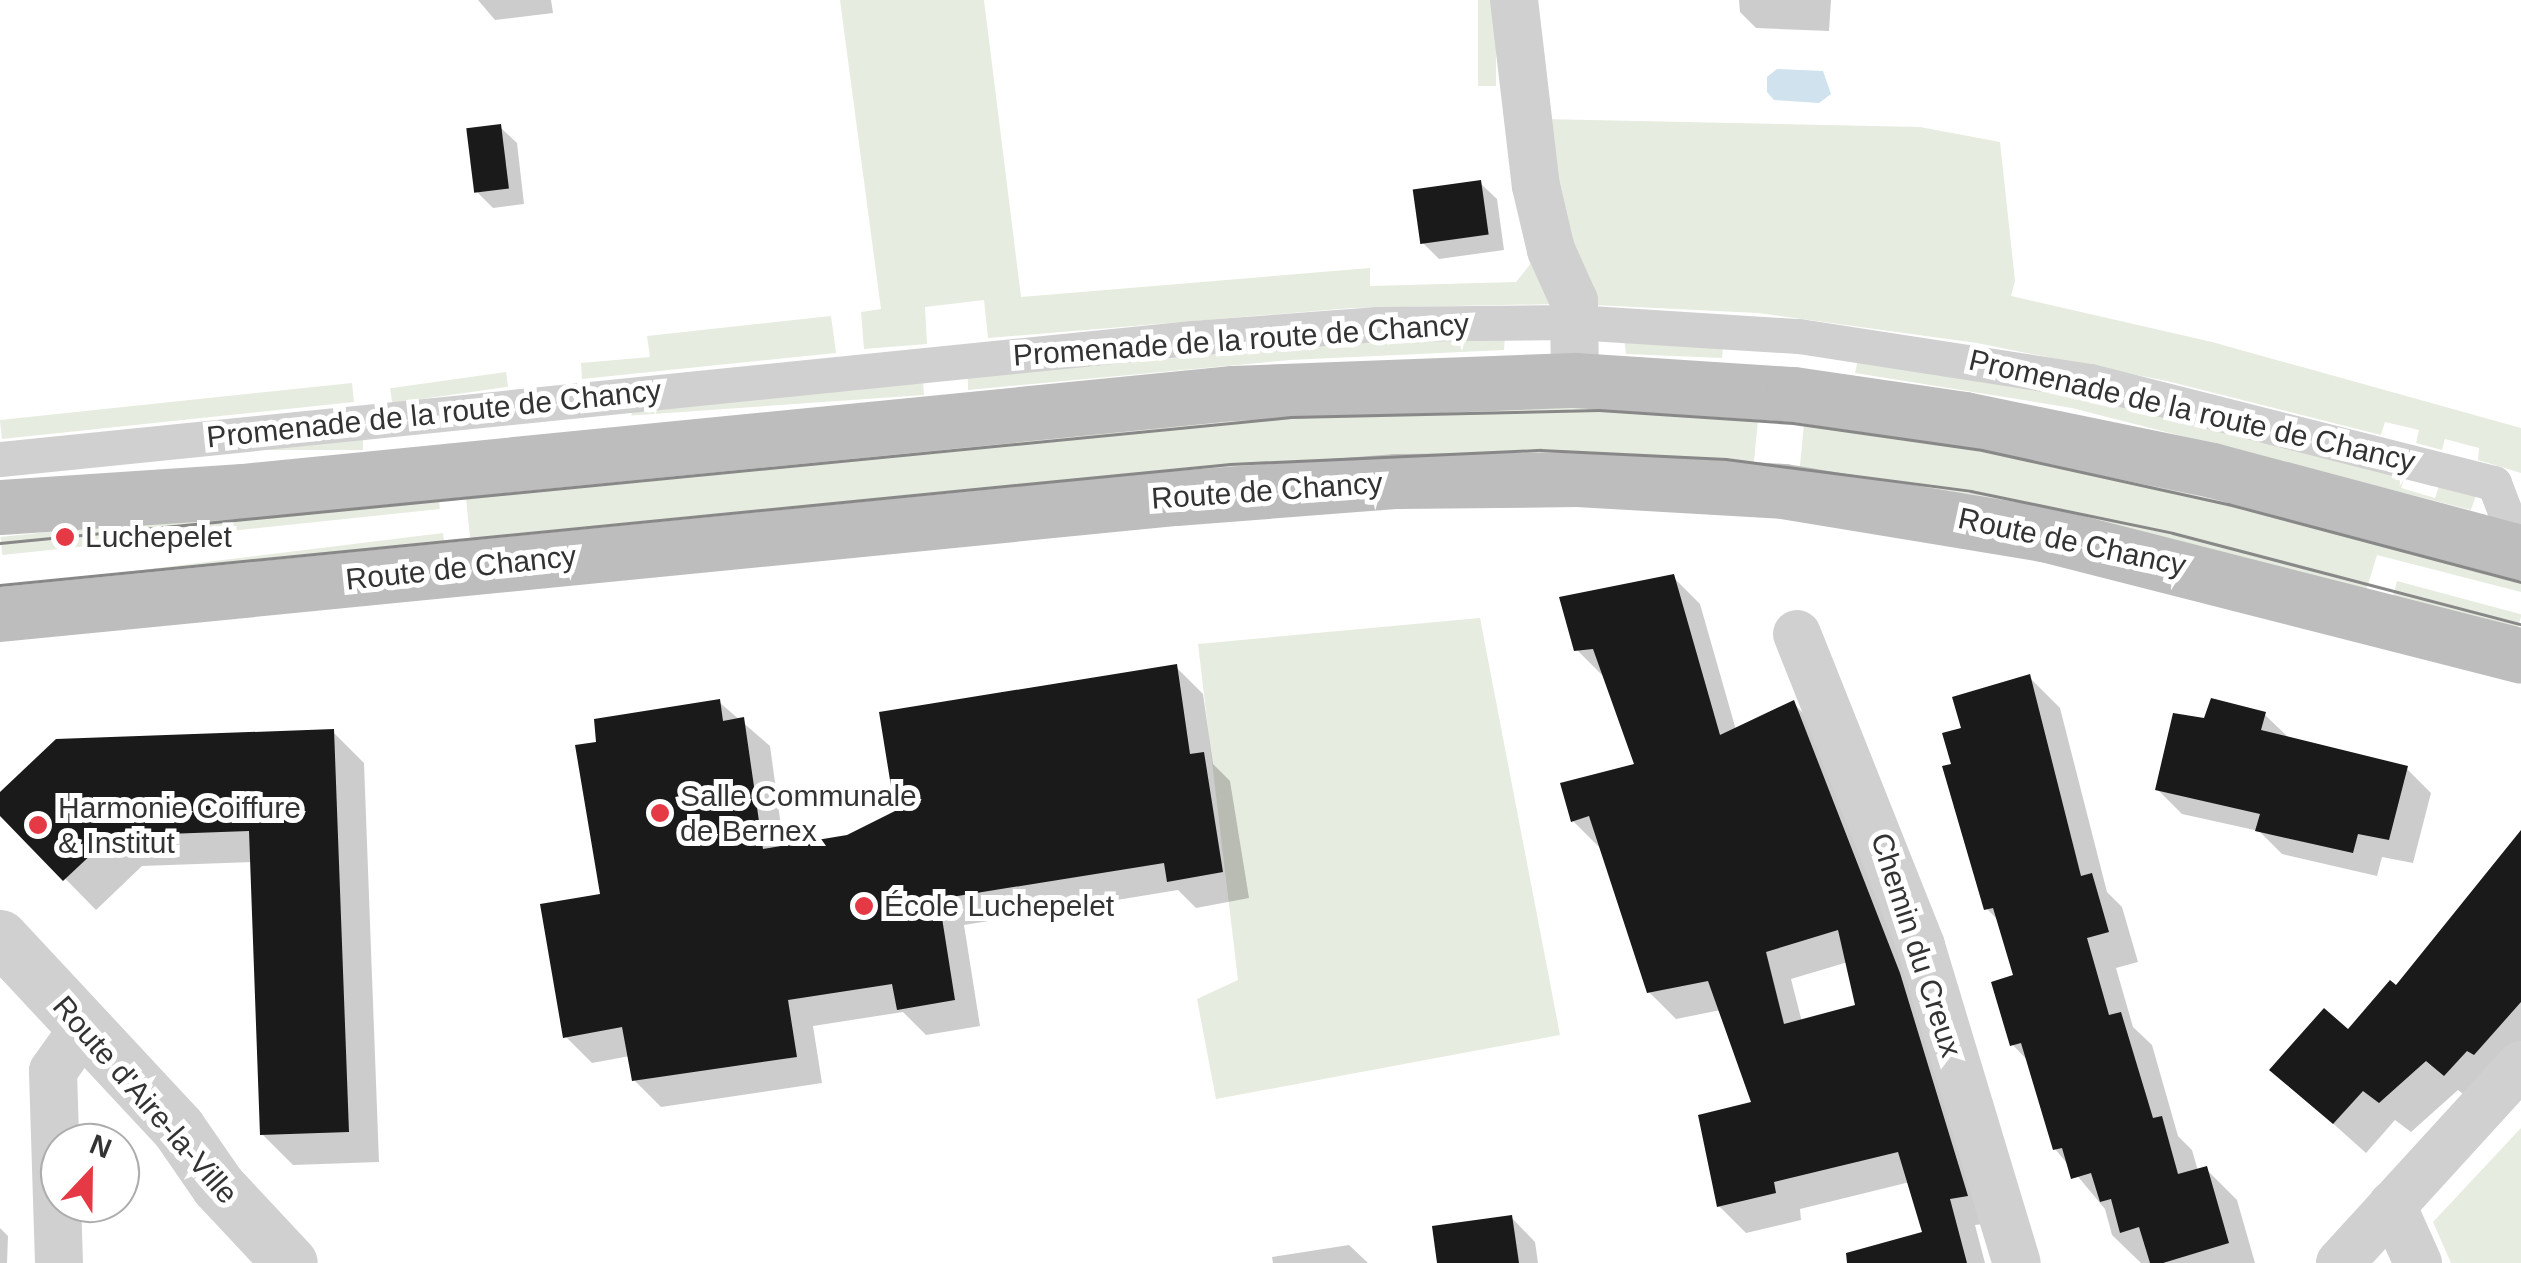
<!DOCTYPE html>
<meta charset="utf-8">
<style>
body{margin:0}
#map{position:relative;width:2521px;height:1263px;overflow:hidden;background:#fff;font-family:Arial,sans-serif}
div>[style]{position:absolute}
.green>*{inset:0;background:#e6ecdf;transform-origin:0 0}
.water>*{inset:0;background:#cfe2ee}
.shadow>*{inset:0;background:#0003}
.building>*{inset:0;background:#1a1a1a;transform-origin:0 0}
.pedestrian>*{height:35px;margin:-17.5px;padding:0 17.5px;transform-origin:17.5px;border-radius:17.5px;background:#d0d0d0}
.minor>*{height:48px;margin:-24px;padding:0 24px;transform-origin:24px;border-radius:24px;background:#d0d0d0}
.tertiary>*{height:55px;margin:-27.5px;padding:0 27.5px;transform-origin:27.5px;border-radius:27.5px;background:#d0d0d0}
.secondary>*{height:55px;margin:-27.5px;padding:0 27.5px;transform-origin:27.5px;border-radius:27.5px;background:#bdbdbd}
.tram>*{height:2.5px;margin:-1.25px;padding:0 1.25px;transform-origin:1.25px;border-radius:1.25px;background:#888}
.dots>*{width:28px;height:28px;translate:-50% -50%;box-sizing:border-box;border:5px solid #fff;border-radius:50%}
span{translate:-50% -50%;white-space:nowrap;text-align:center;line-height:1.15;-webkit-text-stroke:10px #fff;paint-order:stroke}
.street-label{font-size:30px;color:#333}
.poi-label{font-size:30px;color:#333}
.left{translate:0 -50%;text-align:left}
.north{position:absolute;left:40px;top:1123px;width:100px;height:100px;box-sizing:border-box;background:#fff;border:2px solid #adadad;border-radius:50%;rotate:22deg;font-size:28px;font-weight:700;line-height:40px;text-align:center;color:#333}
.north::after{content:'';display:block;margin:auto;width:35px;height:45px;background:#e63946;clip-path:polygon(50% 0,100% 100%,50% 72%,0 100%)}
</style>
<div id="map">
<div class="green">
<div style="clip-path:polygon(840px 0,984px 0,1021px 297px,1370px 268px,1370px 286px,1516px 282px,1539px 253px,1557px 304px,1352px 308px,988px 338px,984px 300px,925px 307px,927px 344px,864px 349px,861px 312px,881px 309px)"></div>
<div style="left:1478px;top:0;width:18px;height:86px"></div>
<div style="clip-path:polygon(1542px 119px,1920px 127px,2000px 142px,2015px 281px,2011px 296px,2212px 342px,2521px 428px,2521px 473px,2478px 460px,2479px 448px,2445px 439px,2442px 450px,2416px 443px,2419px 430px,2385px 422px,2381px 435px,2167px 381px,1977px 343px,1758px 313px,1594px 305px,1573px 271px)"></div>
<div style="clip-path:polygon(831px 316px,836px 353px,582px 379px,581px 363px,650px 357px,647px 336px)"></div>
<div style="clip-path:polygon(1505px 337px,1504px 350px,1290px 360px,968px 390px,968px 376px,1386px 340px)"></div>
<div style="clip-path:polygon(1624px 339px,1723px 346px,1722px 358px,1626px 354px)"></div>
<div style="clip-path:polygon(1858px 359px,2084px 398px,2249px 435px,2405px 476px,2401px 488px,2435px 498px,2439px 486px,2476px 495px,2471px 510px,2072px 408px,1855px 373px)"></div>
<div style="left:506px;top:372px;width:15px;height:117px;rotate:82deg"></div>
<div style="left:923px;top:381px;width:14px;height:293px;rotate:86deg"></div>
<div style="left:352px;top:383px;width:19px;height:354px;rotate:84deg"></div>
<div style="clip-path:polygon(1422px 400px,1759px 410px,1753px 471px,471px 547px,465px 488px)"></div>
<div style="clip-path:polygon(1805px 414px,2027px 448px,2521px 573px,2521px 592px,2377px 555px,2366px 591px,1799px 475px)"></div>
<div style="left:363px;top:436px;width:14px;height:103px;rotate:90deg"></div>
<div style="left:438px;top:491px;width:18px;height:440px;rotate:84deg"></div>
<div style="left:443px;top:533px;width:17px;height:445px;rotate:83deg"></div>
<div style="left:2397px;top:581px;width:129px;height:18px;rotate:15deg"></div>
<div style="clip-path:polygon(1480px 618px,1560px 1035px,1216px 1099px,1197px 999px,1238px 980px,1198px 644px)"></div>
<div style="clip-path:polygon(2521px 1128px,2521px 1263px,2451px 1263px,2433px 1222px)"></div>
</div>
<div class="water">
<div style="clip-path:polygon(1777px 69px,1823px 71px,1831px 94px,1819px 103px,1774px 100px,1767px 92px,1767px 77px)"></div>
</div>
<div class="shadow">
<div style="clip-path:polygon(478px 0,551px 0,553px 13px,495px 20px)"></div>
<div style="clip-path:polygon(1739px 0,1831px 0,1829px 31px,1756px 28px,1740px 12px)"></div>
<div style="clip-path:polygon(500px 127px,517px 143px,524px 204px,493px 208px,477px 192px)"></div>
<div style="clip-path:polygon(1480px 183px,1497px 199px,1504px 250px,1439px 259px,1423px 243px)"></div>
<div style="clip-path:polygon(evenodd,1673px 577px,1700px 604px,1736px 730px,1793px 703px,1820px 730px,1926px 1002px,1983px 1224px,1975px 1225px,1985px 1263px,1899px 1263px,1925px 1233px,1910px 1182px,1800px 1209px,1801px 1220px,1746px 1233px,1719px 1206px,1754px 1104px,1721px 1010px,1676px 1019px,1649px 992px,1600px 848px,1573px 821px,1637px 766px,1604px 677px,1577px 650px,1673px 577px,1848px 962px,1858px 1007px,1802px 1022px,1791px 979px,1848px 962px)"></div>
<div style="clip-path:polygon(1176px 667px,1203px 694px,1213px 764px,1230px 781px,1249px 898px,1196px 908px,1178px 890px,964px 925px,980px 1026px,926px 1035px,903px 1012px,813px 1026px,822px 1083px,661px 1107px,634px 1080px,630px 1056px,592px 1063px,565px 1036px,603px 896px,599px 744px,719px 702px,770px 746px,784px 848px,848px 838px)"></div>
<div style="clip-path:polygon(2029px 677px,2060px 708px,2107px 892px,2122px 907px,2138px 962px,2116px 968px,2133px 1027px,2152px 1045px,2178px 1136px,2192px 1150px,2198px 1171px,2206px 1169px,2237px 1200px,2255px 1263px,2141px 1263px,2112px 1235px,2105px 1209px,2055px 1149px,2029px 1062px,2012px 1044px,2016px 977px,2000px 922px,1986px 908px,1954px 766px,1964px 729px)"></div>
<div style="clip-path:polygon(2264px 714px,2289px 738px,2407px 769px,2431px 793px,2413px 863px,2382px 857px,2377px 876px,2282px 854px,2259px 831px,2182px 814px,2158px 790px,2206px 721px)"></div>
<div style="clip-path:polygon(333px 732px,364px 763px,379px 1162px,293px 1165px,262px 1134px,253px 862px,142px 866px,96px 910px,0 812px,0 795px)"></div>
<div style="clip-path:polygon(2521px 835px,2521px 1068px,2476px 1105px,2458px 1090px,2411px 1132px,2395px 1120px,2366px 1153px,2272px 1069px,2348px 1033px,2397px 989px)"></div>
<div style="clip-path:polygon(1511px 1217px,1535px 1242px,1538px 1263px,1440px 1263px)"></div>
<div style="clip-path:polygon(0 1228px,8px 1236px,7px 1263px,0 1263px)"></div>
<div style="clip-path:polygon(1349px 1245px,1368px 1263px,1273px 1263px,1272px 1257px)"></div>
</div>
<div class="building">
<div style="left:501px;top:124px;width:65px;height:35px;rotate:83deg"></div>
<div style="left:1481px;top:180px;width:55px;height:69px;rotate:82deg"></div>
<div style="clip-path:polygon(evenodd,1674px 574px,1720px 735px,1794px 700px,1900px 973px,1968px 1196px,1950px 1199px,1967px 1263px,1847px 1263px,1846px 1253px,1922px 1232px,1898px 1152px,1774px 1182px,1776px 1193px,1717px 1207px,1698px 1115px,1751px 1102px,1708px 981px,1647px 993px,1589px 816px,1571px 822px,1560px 783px,1634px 764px,1593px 649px,1574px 651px,1559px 597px,1674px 574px,1838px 930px,1855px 1005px,1784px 1024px,1766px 952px,1838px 930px)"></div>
<div style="clip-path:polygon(1177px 664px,1190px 754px,1204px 752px,1223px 872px,1167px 882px,1164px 863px,939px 899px,955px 1000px,897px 1010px,892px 984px,788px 1000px,797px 1057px,632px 1081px,622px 1027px,563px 1038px,540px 904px,600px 894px,575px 745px,596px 742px,594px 719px,720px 699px,723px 721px,744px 717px,763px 849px,847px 835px,895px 811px,879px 712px)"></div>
<div style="clip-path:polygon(2030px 674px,2081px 876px,2092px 873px,2109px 932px,2087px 938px,2109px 1015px,2121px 1012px,2153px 1118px,2162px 1116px,2178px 1174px,2207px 1166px,2229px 1243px,2163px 1263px,2150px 1263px,2139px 1227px,2120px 1233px,2111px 1199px,2100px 1202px,2091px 1173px,2071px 1179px,2062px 1148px,2053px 1150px,2021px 1043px,2010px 1046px,1991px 982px,2013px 975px,1993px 908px,1984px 910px,1942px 766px,1951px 764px,1942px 733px,1961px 728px,1952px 697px)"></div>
<div style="clip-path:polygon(2211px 698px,2266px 712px,2261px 730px,2408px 766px,2389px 840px,2358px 834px,2353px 853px,2255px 831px,2260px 814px,2155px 790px,2173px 713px,2204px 718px)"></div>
<div style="clip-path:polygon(334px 729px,349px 1132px,260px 1135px,249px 831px,111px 836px,63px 881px,0 816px,0 792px,56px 739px)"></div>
<div style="clip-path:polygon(2521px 830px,2521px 1002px,2474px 1055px,2467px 1051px,2444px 1076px,2426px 1061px,2379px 1103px,2363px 1091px,2333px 1124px,2269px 1070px,2324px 1008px,2348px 1029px,2390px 980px,2396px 985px)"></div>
<div style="clip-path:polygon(1512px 1215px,1519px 1263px,1437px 1263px,1432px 1226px)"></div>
</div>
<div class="pedestrian">
<div style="left:0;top:459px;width:1198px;rotate:-5.8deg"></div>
<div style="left:1192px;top:338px;width:186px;rotate:-4.3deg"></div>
<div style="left:1377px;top:324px;width:197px;rotate:-0.6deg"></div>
<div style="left:1574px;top:322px;width:225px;rotate:3.6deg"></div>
<div style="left:1799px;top:336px;width:294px;rotate:8.8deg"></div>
<div style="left:2090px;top:381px;width:417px;rotate:14.2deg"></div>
<div style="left:2494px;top:483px;width:36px;rotate:69deg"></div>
</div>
<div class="minor">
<div style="left:1514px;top:0;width:187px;rotate:83.3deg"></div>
<div style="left:1536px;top:186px;width:66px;rotate:76.8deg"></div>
<div style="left:1551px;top:250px;width:56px;rotate:65.7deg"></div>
<div style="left:1574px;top:301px;width:79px;rotate:89.3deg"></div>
<div style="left:1797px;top:634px;width:336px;rotate:68.3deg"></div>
<div style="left:1921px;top:946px;width:331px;rotate:73.2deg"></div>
<div style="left:2392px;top:1205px;width:64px;rotate:65.9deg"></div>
<div style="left:59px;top:1263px;width:192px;rotate:-91.8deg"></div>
<div style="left:53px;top:1071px;width:55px;rotate:-54.6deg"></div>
<div style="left:2340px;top:1263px;width:268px;rotate:-47.6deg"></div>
</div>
<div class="tertiary">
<div style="left:0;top:937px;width:261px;rotate:47deg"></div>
<div style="left:178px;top:1128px;width:70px;rotate:55.4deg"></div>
<div style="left:218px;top:1186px;width:105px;rotate:46.9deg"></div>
</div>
<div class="secondary">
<div style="left:0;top:507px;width:243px;rotate:-3.8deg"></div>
<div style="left:242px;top:491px;width:996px;rotate:-5.65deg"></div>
<div style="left:1233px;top:393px;width:342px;rotate:-2.2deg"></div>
<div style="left:1575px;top:380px;width:218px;rotate:3.7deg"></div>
<div style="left:1793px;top:394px;width:173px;rotate:8.3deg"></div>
<div style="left:1964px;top:419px;width:253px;rotate:11.6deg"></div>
<div style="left:2212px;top:470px;width:320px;rotate:14.9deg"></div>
<div style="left:0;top:614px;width:1181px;rotate:-5.64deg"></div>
<div style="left:1175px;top:498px;width:223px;rotate:-4.4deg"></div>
<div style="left:1397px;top:481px;width:180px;rotate:-0.6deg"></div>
<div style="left:1577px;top:479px;width:206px;rotate:3.3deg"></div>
<div style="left:1783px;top:491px;width:265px;rotate:9.4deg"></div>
<div style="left:2044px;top:534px;width:492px;rotate:14.3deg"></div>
</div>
<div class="tram">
<div style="left:0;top:543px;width:1297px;rotate:-5.57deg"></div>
<div style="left:1291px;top:417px;width:308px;rotate:-1.3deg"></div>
<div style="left:1599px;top:410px;width:194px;rotate:3.8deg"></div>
<div style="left:1793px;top:423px;width:191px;rotate:8.1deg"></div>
<div style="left:1982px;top:450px;width:252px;rotate:12.4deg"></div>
<div style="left:2228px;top:504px;width:303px;rotate:14.9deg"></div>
<div style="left:0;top:585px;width:1236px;rotate:-5.62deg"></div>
<div style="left:1230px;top:464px;width:311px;rotate:-2.6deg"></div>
<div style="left:1541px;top:450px;width:185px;rotate:2.8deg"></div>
<div style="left:1726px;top:459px;width:247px;rotate:7.4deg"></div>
<div style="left:1971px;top:491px;width:206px;rotate:11.7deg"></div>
<div style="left:2173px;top:533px;width:360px;rotate:14.7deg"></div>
</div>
<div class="dots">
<div style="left:65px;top:537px;background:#e63946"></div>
<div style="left:660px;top:813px;background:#e63946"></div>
<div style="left:38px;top:825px;background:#e63946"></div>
<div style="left:864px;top:906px;background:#e63946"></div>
</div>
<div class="street-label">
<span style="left:1241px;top:340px;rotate:-4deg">Promenade de la route de Chancy</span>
<span style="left:2192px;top:411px;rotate:13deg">Promenade de la route de Chancy</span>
<span style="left:434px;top:414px;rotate:-6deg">Promenade de la route de Chancy</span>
<span style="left:1267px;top:491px;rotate:-4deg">Route de Chancy</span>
<span style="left:2072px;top:542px;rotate:12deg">Route de Chancy</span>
<span style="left:461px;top:568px;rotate:-6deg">Route de Chancy</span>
<span style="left:1916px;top:945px;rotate:72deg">Chemin du Creux</span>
<span style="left:145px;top:1100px;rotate:49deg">Route d'Aire-la-Ville</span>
</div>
<div class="poi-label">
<span class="left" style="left:85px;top:537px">Luchepelet</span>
<span class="left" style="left:680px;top:813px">Salle Communale<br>de Bernex</span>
<span class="left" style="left:58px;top:825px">Harmonie Coiffure<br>&amp; Institut</span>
<span class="left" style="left:884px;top:906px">École Luchepelet</span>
</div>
<div class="north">N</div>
</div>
